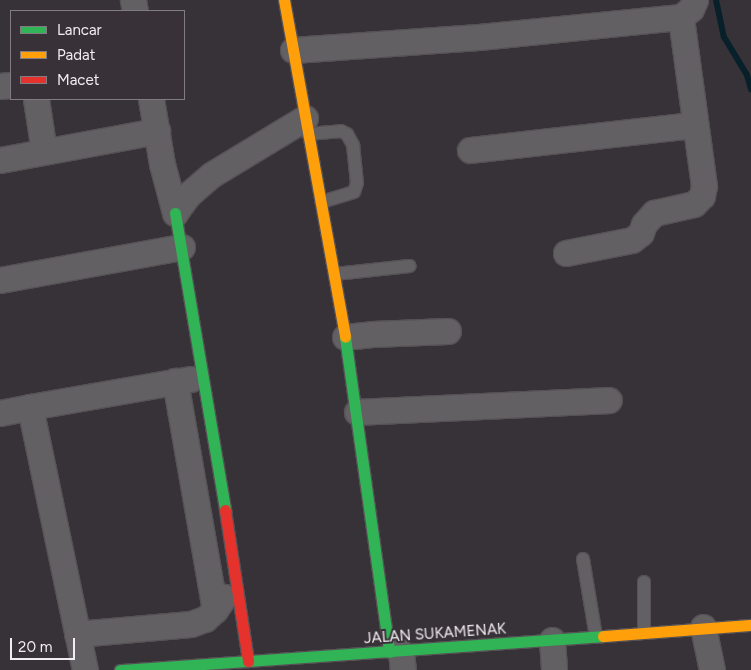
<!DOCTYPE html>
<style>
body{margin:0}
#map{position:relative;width:751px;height:670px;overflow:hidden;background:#373237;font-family:Figtree,sans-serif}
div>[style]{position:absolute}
.stream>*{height:6px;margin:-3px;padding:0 3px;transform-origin:3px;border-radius:3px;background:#072029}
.roads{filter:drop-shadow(1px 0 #555155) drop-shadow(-1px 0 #555155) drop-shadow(0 1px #555155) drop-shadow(0 -1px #555155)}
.lane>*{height:12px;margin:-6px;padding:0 6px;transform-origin:6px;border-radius:6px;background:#626062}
.street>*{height:25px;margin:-12.5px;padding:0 12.5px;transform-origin:12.5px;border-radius:12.5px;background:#626062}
.fast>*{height:11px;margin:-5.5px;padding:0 5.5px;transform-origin:5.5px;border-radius:5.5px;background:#30b455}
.slow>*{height:11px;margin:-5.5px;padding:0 5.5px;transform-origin:5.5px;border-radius:5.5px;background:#ff9f0a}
.jam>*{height:11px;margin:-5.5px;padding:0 5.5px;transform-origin:5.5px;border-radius:5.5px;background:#e5322d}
span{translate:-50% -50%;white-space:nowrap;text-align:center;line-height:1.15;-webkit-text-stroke:4px #383138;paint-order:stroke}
.street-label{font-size:15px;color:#f1ecf0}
.legend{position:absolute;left:10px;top:10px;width:175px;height:90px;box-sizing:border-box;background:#383138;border:1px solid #827c82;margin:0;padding:6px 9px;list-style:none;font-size:15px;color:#f1ecf0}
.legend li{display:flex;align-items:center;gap:10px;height:25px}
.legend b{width:25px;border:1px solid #827c82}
.scale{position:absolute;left:10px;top:638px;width:65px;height:22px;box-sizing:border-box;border:2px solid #f1ecf0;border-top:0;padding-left:6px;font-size:15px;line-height:18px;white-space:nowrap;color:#f1ecf0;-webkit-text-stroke:4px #383138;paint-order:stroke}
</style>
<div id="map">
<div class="stream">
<div style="left:716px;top:0;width:38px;rotate:78deg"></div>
<div style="left:724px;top:37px;width:44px;rotate:58.8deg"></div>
<div style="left:747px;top:75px;width:15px;rotate:74deg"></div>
</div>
<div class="roads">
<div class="lane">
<div style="left:308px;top:134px;width:33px;rotate:-5deg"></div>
<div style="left:341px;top:131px;width:7px;rotate:27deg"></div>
<div style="left:347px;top:134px;width:13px;rotate:61deg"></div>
<div style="left:353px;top:145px;width:38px;rotate:84deg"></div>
<div style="left:357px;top:183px;width:9px;rotate:108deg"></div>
<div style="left:354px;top:192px;width:34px;rotate:163deg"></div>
<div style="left:335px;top:274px;width:75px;rotate:-6.1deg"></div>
<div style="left:583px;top:559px;width:79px;rotate:80.5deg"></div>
<div style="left:644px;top:582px;width:49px;rotate:90deg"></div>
</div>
<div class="street">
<div style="left:133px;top:0;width:11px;rotate:80deg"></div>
<div style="left:293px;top:50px;width:186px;rotate:-4deg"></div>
<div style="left:479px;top:37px;width:203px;rotate:-5.7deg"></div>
<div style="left:681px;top:17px;width:13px;rotate:-39deg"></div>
<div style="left:691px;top:9px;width:10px;rotate:-66deg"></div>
<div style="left:0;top:86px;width:11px;rotate:-5deg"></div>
<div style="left:36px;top:99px;width:53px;rotate:81.3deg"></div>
<div style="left:151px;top:99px;width:66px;rotate:80.4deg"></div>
<div style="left:162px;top:164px;width:51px;rotate:75.1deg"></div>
<div style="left:175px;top:213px;width:22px;rotate:-54deg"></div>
<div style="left:188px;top:195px;width:30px;rotate:-41deg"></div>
<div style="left:211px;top:175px;width:110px;rotate:-31.2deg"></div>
<div style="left:470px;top:150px;width:225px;rotate:-6.4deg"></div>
<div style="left:0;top:160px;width:160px;rotate:-10.5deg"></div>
<div style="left:566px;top:253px;width:67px;rotate:-11.1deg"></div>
<div style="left:632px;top:240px;width:11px;rotate:-38deg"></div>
<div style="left:641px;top:233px;width:9px;rotate:-72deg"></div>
<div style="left:644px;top:224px;width:15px;rotate:-48deg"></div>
<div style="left:654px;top:213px;width:41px;rotate:-12.7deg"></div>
<div style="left:694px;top:204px;width:11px;rotate:-45deg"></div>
<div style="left:702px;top:196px;width:10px;rotate:-79deg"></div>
<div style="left:704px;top:186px;width:171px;rotate:-97.8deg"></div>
<div style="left:0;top:280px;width:185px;rotate:-10.3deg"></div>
<div style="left:345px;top:337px;width:27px;rotate:-6deg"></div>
<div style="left:372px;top:334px;width:76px;rotate:-2.3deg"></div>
<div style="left:175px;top:381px;width:232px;rotate:80.1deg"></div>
<div style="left:30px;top:407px;width:163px;rotate:-9.9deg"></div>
<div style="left:357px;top:412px;width:252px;rotate:-2.7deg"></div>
<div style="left:0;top:413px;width:31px;rotate:-11deg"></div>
<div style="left:30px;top:407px;width:269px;rotate:78.2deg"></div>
<div style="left:703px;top:627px;width:44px;rotate:78.2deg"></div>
<div style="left:77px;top:634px;width:114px;rotate:-5deg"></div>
<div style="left:191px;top:624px;width:15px;rotate:-20deg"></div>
<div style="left:205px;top:619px;width:13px;rotate:-42deg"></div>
<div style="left:215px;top:610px;width:16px;rotate:-55deg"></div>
<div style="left:552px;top:640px;width:30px;rotate:86deg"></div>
<div style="left:401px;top:652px;width:18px;rotate:84deg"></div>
</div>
<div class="fast">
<div style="left:175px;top:213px;width:301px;rotate:80.4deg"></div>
<div style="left:345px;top:337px;width:318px;rotate:82deg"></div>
<div style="left:120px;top:670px;width:484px;rotate:-4deg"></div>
</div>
<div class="slow">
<div style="left:284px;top:0;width:342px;rotate:79.7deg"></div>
<div style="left:603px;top:636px;width:148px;rotate:-4.3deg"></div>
</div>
<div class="jam">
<div style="left:225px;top:510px;width:153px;rotate:81.3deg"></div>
</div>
</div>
<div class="street-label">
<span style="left:435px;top:634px;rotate:-4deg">JALAN SUKAMENAK</span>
</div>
<ul class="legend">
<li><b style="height:6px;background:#30b455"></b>Lancar</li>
<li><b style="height:6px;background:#ff9f0a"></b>Padat</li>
<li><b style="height:6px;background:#e5322d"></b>Macet</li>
</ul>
<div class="scale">20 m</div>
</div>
